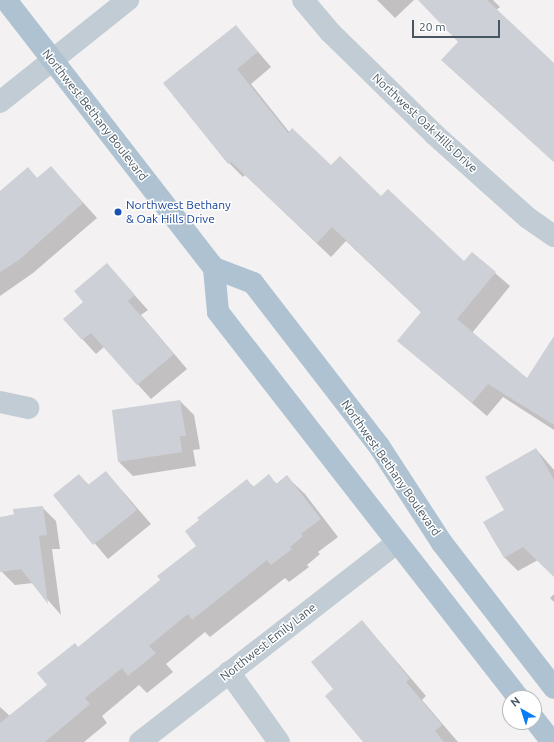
<!DOCTYPE html>
<style>
body{margin:0}
#map{position:relative;width:554px;height:742px;overflow:hidden;background:#f3f1f1;font-family:Ubuntu,sans-serif}
div>[style]{position:absolute}
.shadow>*{inset:0;background:#0003}
.building>*{inset:0;background:#cdd0d6}
.minor>*{height:22px;margin:-11px;padding:0 11px;transform-origin:11px;border-radius:11px;background:#c1ccd4}
.major>*{height:22px;margin:-11px;padding:0 11px;transform-origin:11px;border-radius:11px;background:#aec2d2}
.dots>*{width:11px;height:11px;translate:-50% -50%;box-sizing:border-box;border:2px solid #fff;border-radius:50%}
span{translate:-50% -50%;white-space:nowrap;text-align:center;line-height:1.15;-webkit-text-stroke:3px #fff;paint-order:stroke}
.street-label{font-size:12px;color:#475661}
.transit-label{font-size:12px;color:#164399}
.left{translate:0 -50%;text-align:left}
.north{position:absolute;left:502px;top:690px;width:40px;height:40px;box-sizing:border-box;background:#fff;border:1px solid #b5bbc0;border-radius:50%;rotate:321deg;font-size:11px;font-weight:700;line-height:16px;text-align:center;color:#475661}
.north::after{content:'';display:block;margin:auto;width:14px;height:18px;background:#087cf6;clip-path:polygon(50% 0,100% 100%,50% 72%,0 100%)}
.scale{position:absolute;left:412px;top:20px;width:88px;height:18px;box-sizing:border-box;border:2px solid #475661;border-top:0;padding-left:5px;font-size:12px;line-height:14px;white-space:nowrap;color:#475661;-webkit-text-stroke:3px #fff;paint-order:stroke}
</style>
<div id="map">
<div class="shadow">
<div style="clip-path:polygon(377px 0,414px 0,395px 18px)"></div>
<div style="clip-path:polygon(420px 0,493px 0,500px 7px,496px 10px,554px 64px,554px 162px,457px 74px,459px 42px)"></div>
<div style="clip-path:polygon(236px 26px,271px 67px,251px 84px,290px 133px,331px 166px,381px 197px,464px 263px,472px 253px,510px 286px,472px 333px,527px 379px,554px 337px,554px 430px,503px 397px,487px 416px,399px 341px,422px 313px,346px 241px,331px 257px,245px 175px,243px 177px,229px 163px)"></div>
<div style="clip-path:polygon(51px 167px,97px 218px,33px 273px,0 296px,0 192px,28px 169px,38px 179px)"></div>
<div style="clip-path:polygon(107px 265px,148px 310px,141px 315px,187px 369px,151px 399px,104px 347px,96px 354px,64px 319px,85px 302px)"></div>
<div style="clip-path:polygon(180px 401px,194px 415px,200px 449px,193px 450px,196px 466px,133px 476px,119px 462px)"></div>
<div style="clip-path:polygon(536px 449px,554px 470px,554px 576px,538px 560px,518px 571px,504px 557px,506px 510px)"></div>
<div style="clip-path:polygon(106px 472px,151px 524px,108px 559px,54px 495px,79px 475px,89px 485px)"></div>
<div style="clip-path:polygon(269px 476px,277px 484px,287px 477px,305px 494px,338px 537px,318px 552px,320px 554px,307px 565px,309px 567px,289px 582px,285px 578px,210px 637px,205px 632px,166px 664px,173px 672px,147px 693px,139px 685px,102px 716px,107px 723px,84px 742px,0 742px,0 707px,10px 716px,48px 685px,79px 648px,161px 580px,198px 546px,247px 481px,254px 487px)"></div>
<div style="clip-path:polygon(42px 507px,56px 521px,60px 549px,52px 549px,61px 615px,33px 583px,15px 585px,2px 572px,0 518px)"></div>
<div style="clip-path:polygon(554px 594px,554px 602px,550px 598px)"></div>
<div style="clip-path:polygon(362px 621px,426px 696px,422px 700px,458px 742px,367px 742px,334px 689px)"></div>
</div>
<div class="building">
<div style="clip-path:polygon(418px 0,487px 0,554px 63px,554px 162px,441px 60px,458px 42px)"></div>
<div style="clip-path:polygon(236px 25px,258px 52px,237px 69px,288px 133px,292px 128px,331px 165px,340px 156px,381px 196px,388px 189px,464px 261px,472px 252px,496px 272px,457px 319px,527px 378px,554px 336px,554px 425px,488px 384px,472px 403px,397px 341px,421px 312px,332px 227px,317px 243px,231px 162px,228px 164px,163px 83px)"></div>
<div style="clip-path:polygon(51px 166px,83px 203px,19px 260px,0 272px,0 191px,28px 167px,37px 178px)"></div>
<div style="clip-path:polygon(107px 263px,135px 295px,128px 301px,174px 354px,137px 385px,91px 333px,82px 340px,63px 319px,83px 302px,74px 291px)"></div>
<div style="clip-path:polygon(180px 400px,186px 436px,180px 436px,182px 452px,118px 462px,112px 410px)"></div>
<div style="clip-path:polygon(536px 448px,554px 480px,554px 577px,523px 547px,504px 558px,483px 522px,504px 510px,485px 477px)"></div>
<div style="clip-path:polygon(106px 471px,137px 510px,93px 545px,53px 495px,79px 474px,88px 485px)"></div>
<div style="clip-path:polygon(269px 474px,276px 484px,287px 475px,321px 519px,301px 534px,303px 536px,290px 547px,292px 549px,271px 565px,267px 560px,192px 620px,188px 614px,149px 646px,156px 653px,128px 676px,122px 668px,85px 698px,90px 704px,45px 742px,0 742px,0 723px,47px 685px,37px 673px,75px 643px,78px 647px,160px 580px,157px 576px,196px 546px,185px 531px,199px 520px,197px 518px,247px 479px,253px 487px)"></div>
<div style="clip-path:polygon(43px 506px,47px 535px,39px 536px,48px 604px,21px 569px,0 572px,0 517px,14px 515px,13px 509px)"></div>
<div style="clip-path:polygon(362px 620px,410px 679px,406px 682px,442px 725px,435px 731px,444px 742px,363px 742px,325px 696px,333px 689px,311px 662px)"></div>
</div>
<div class="minor">
<div style="left:303px;top:0;width:42px;rotate:49.8deg"></div>
<div style="left:330px;top:32px;width:146px;rotate:44.4deg"></div>
<div style="left:434px;top:134px;width:126px;rotate:41.8deg"></div>
<div style="left:528px;top:218px;width:32px;rotate:35deg"></div>
<div style="left:0;top:102px;width:164px;rotate:-38.6deg"></div>
<div style="left:0;top:402px;width:29px;rotate:12deg"></div>
<div style="left:229px;top:672px;width:86px;rotate:54.5deg"></div>
<div style="left:140px;top:742px;width:325px;rotate:-37.8deg"></div>
</div>
<div class="major">
<div style="left:6px;top:0;width:339px;rotate:52.2deg"></div>
<div style="left:214px;top:268px;width:42px;rotate:21deg"></div>
<div style="left:253px;top:283px;width:206px;rotate:52.3deg"></div>
<div style="left:379px;top:446px;width:116px;rotate:57deg"></div>
<div style="left:442px;top:543px;width:183px;rotate:52.3deg"></div>
<div style="left:214px;top:268px;width:44px;rotate:84.8deg"></div>
<div style="left:218px;top:312px;width:489px;rotate:52.1deg"></div>
<div style="left:534px;top:719px;width:29px;rotate:52deg"></div>
</div>
<div class="dots">
<div style="left:118px;top:212px;background:#1a4fb4"></div>
</div>
<div class="street-label">
<span style="left:95px;top:115px;rotate:52deg">Northwest Bethany Boulevard</span>
<span style="left:425px;top:123px;rotate:43deg">Northwest Oak Hills Drive</span>
<span style="left:391px;top:468px;rotate:55deg">Northwest Bethany Boulevard</span>
<span style="left:268px;top:642px;rotate:-38deg">Northwest Emily Lane</span>
</div>
<div class="transit-label">
<span class="left" style="left:126px;top:212px">Northwest Bethany<br>&amp; Oak Hills Drive</span>
</div>
<div class="north">N</div>
<div class="scale">20 m</div>
</div>
